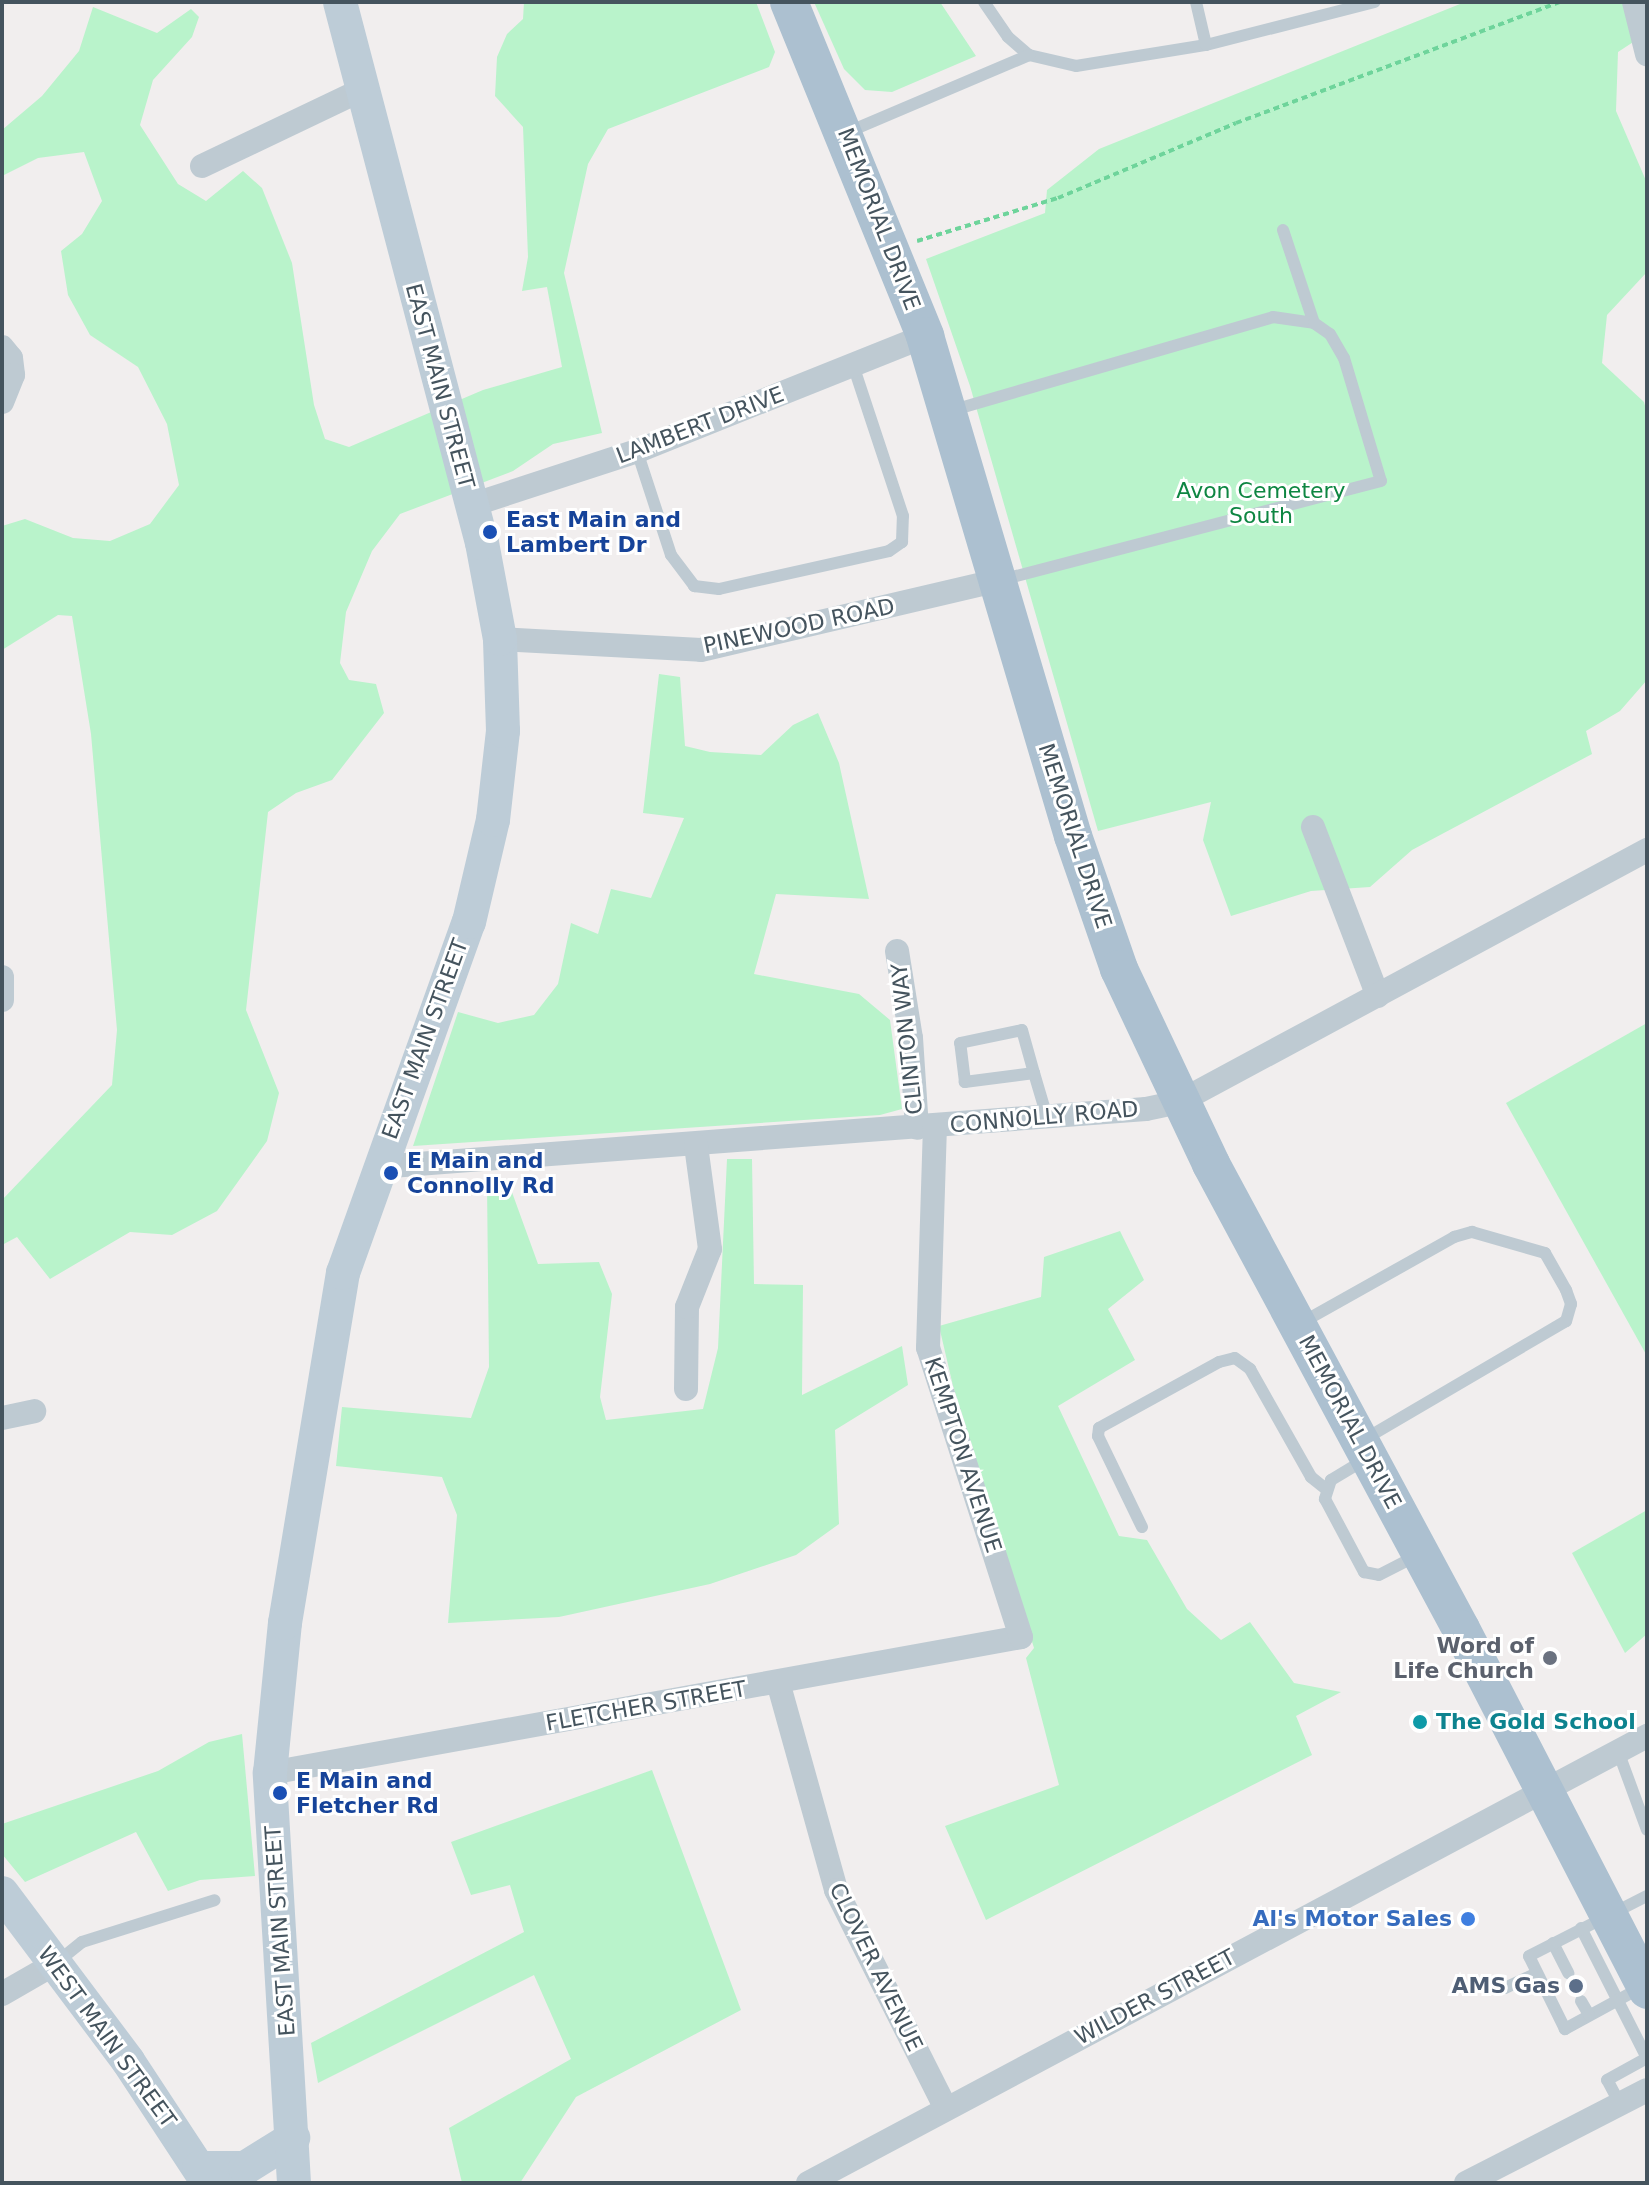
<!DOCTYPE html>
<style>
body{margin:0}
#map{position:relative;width:1649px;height:2185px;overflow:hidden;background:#f1eeee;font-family:"DejaVu Sans",sans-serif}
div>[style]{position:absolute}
.green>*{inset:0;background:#b9f3cb}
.path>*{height:4px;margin-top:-2px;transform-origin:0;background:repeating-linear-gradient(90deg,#6ed49b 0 6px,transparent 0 10px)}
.lane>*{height:12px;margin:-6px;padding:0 6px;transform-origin:6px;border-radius:6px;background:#becad2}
.street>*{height:24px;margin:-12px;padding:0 12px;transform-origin:12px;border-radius:12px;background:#becad2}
.secondary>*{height:34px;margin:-17px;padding:0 17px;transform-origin:17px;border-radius:17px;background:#bdccd7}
.primary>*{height:38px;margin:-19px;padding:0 19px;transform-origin:19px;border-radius:19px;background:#acc0d0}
.dots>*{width:22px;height:22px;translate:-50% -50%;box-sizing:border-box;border:4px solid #fff;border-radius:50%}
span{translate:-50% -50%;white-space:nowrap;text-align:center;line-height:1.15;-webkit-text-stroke:6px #fff;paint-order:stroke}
.street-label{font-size:22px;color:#45545e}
.park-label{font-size:22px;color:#0e8642}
.transit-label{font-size:22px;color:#164399;font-weight:700}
.left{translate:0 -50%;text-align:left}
.worship-label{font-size:22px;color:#5b616d;font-weight:700}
.right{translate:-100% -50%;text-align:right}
.culture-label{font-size:22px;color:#0d838f;font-weight:700}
.shop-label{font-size:22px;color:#366cbe;font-weight:700}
.service-label{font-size:22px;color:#4e5e75;font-weight:700}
.frame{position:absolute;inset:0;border:4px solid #45545e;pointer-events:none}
</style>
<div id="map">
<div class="green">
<div style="clip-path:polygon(524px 2px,756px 2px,775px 52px,769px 67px,608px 129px,588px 164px,564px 273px,602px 433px,553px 444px,513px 471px,400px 514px,372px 551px,346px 612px,340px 663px,349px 680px,376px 684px,384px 713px,332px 780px,296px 793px,268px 812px,246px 1010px,279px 1093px,267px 1141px,217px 1211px,172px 1235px,130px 1232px,50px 1279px,17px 1237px,2px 1245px,2px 1200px,112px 1085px,117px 1030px,91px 734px,72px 616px,58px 615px,2px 650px,2px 526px,25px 519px,73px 538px,110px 541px,150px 524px,179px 485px,167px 424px,138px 367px,90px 335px,68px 295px,61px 251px,82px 234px,102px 201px,84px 152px,38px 158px,2px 176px,2px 130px,42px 96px,79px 51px,93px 7px,157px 33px,191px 9px,199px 17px,192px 37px,153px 80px,140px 125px,178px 184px,206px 201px,243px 171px,262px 188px,292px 263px,314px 405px,325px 439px,349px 447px,483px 390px,562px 367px,547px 287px,522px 291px,528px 257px,523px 127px,495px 96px,497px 57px,507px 34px,523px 19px)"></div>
<div style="clip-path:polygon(814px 2px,940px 2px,976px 56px,892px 92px,865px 90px,844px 69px)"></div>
<div style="clip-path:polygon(1465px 2px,1647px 2px,1647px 33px,1618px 52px,1616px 111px,1647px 183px,1647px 272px,1607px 315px,1602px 363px,1644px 402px,1647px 413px,1647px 680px,1620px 711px,1586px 731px,1592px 754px,1412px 850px,1370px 887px,1311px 891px,1231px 916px,1203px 840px,1211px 802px,1098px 831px,970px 386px,926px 259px,1045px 213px,1047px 190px,1099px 149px)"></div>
<div style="clip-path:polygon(659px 674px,680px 677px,685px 746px,710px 752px,761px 755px,793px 725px,818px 713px,839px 763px,869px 899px,776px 894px,754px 974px,859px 994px,890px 1020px,902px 1109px,880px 1115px,413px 1146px,458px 1012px,498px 1023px,534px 1015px,558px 984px,571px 923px,598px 934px,611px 889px,651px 898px,684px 818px,643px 813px)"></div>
<div style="clip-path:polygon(1647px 1023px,1647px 1356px,1506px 1103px)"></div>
<div style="clip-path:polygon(727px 1159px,752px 1159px,754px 1284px,803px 1285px,802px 1395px,902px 1346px,908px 1385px,835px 1430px,839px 1524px,796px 1555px,710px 1584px,559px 1617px,448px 1623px,457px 1515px,442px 1477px,336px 1466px,342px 1407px,471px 1418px,489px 1367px,487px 1185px,509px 1184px,538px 1264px,599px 1262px,612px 1294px,600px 1397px,606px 1420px,703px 1409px,718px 1348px)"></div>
<div style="clip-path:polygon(1120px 1231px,1144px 1280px,1108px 1309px,1135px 1360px,1058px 1406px,1119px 1536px,1147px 1540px,1187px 1609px,1221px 1640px,1250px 1622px,1294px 1683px,1341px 1692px,1296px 1716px,1312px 1755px,986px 1920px,945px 1826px,1059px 1785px,1026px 1658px,1034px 1648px,953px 1386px,939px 1326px,1041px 1297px,1044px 1257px)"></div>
<div style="clip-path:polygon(1647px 1510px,1647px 1634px,1625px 1653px,1572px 1553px)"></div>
<div style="clip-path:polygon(242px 1734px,255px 1876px,200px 1880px,168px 1891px,136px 1832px,25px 1882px,2px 1854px,2px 1824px,158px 1771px,209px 1742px)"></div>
<div style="clip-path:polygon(652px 1770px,741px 2010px,576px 2097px,520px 2183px,462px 2183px,449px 2128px,571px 2059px,534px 1975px,318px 2083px,311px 2043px,524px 1932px,510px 1885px,471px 1895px,451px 1842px)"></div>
</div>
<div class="path">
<div style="left:917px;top:241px;width:147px;rotate:-17deg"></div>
<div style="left:1058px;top:198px;width:193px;rotate:-22.8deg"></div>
<div style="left:1236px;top:123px;width:346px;rotate:-20.5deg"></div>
</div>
<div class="lane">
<div style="left:984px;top:2px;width:42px;rotate:55.6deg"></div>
<div style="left:1008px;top:37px;width:28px;rotate:41deg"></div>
<div style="left:1029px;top:55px;width:48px;rotate:13.2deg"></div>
<div style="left:1076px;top:66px;width:132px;rotate:-9.2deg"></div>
<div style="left:1206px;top:45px;width:174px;rotate:-14.3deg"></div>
<div style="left:1196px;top:2px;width:44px;rotate:76.9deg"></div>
<div style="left:848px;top:132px;width:197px;rotate:-23deg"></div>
<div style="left:1283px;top:230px;width:98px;rotate:71.6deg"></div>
<div style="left:950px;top:411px;width:336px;rotate:-16.2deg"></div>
<div style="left:1273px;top:317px;width:41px;rotate:8.3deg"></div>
<div style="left:1314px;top:323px;width:19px;rotate:35deg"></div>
<div style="left:1330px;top:334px;width:28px;rotate:60deg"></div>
<div style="left:1344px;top:358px;width:128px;rotate:73.3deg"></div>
<div style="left:1381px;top:481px;width:392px;rotate:165.4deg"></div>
<div style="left:637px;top:451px;width:109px;rotate:71.9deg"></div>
<div style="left:671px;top:555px;width:39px;rotate:53deg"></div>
<div style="left:694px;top:586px;width:25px;rotate:7deg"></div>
<div style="left:719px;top:589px;width:174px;rotate:-12.6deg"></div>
<div style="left:889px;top:551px;width:16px;rotate:-35deg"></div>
<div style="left:902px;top:542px;width:26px;rotate:-88deg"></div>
<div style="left:903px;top:516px;width:159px;rotate:-108.3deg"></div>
<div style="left:1034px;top:1073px;width:70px;rotate:172.6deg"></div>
<div style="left:965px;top:1082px;width:39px;rotate:-97deg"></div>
<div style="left:960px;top:1043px;width:63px;rotate:-11.8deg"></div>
<div style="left:1022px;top:1030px;width:45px;rotate:74.4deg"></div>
<div style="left:1034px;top:1073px;width:46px;rotate:73.5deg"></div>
<div style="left:1301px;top:1323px;width:176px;rotate:-29.3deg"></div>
<div style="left:1454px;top:1237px;width:19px;rotate:-16deg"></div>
<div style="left:1472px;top:1232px;width:76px;rotate:16deg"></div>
<div style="left:1545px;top:1253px;width:43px;rotate:60.4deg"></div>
<div style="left:1566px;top:1290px;width:15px;rotate:70deg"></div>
<div style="left:1571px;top:1304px;width:18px;rotate:106deg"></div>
<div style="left:1566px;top:1321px;width:235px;rotate:149.6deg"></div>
<div style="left:1366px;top:1459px;width:41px;rotate:149deg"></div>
<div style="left:1331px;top:1480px;width:20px;rotate:108deg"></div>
<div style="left:1325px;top:1499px;width:83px;rotate:61.9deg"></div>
<div style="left:1364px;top:1572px;width:15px;rotate:11deg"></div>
<div style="left:1379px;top:1575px;width:42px;rotate:-27.2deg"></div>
<div style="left:1142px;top:1527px;width:101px;rotate:-115.8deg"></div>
<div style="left:1098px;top:1436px;width:8px;rotate:-83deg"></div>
<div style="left:1099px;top:1428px;width:137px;rotate:-28.8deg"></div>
<div style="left:1219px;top:1362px;width:16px;rotate:-14deg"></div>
<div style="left:1235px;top:1358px;width:19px;rotate:36deg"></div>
<div style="left:1250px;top:1369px;width:124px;rotate:60.5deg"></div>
<div style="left:1311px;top:1477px;width:19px;rotate:39deg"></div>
<div style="left:1618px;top:1751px;width:84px;rotate:69.8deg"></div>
<div style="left:1581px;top:1928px;width:146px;rotate:63.1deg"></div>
<div style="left:1553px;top:1943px;width:34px;rotate:63deg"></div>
<div style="left:56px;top:1963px;width:33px;rotate:-39deg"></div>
<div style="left:82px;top:1942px;width:139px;rotate:-17.5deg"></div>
<div style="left:1642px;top:1987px;width:88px;rotate:151.4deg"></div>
<div style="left:1565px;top:2029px;width:81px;rotate:-116.3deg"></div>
<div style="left:1529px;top:1956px;width:132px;rotate:-27deg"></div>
<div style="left:1505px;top:1988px;width:35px;rotate:-25deg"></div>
<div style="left:1581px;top:2001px;width:16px;rotate:60deg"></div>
<div style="left:1620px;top:2104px;width:27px;rotate:-118deg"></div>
<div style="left:1607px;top:2080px;width:46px;rotate:-28.8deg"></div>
</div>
<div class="street">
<div style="left:1634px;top:2px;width:54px;rotate:76deg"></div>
<div style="left:202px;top:166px;width:176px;rotate:-25.5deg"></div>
<div style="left:2px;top:347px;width:14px;rotate:51deg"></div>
<div style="left:11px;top:358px;width:17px;rotate:83deg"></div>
<div style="left:13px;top:375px;width:29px;rotate:112deg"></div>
<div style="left:472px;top:505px;width:177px;rotate:-18.1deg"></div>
<div style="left:640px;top:450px;width:307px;rotate:-21.8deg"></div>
<div style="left:500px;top:639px;width:201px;rotate:3.1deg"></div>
<div style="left:701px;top:650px;width:306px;rotate:-13.2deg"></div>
<div style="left:1313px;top:827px;width:181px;rotate:69deg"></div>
<div style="left:897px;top:951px;width:88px;rotate:80.9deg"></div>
<div style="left:911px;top:1038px;width:90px;rotate:86.2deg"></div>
<div style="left:2px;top:977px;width:23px;rotate:90deg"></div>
<div style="left:378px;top:1167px;width:770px;rotate:-4.32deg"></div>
<div style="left:1146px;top:1109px;width:34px;rotate:-12deg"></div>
<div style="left:1179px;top:1102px;width:532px;rotate:-28.3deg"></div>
<div style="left:686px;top:1389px;width:82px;rotate:-89.3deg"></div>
<div style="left:687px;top:1307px;width:62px;rotate:-68.4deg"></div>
<div style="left:710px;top:1249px;width:105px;rotate:-97.7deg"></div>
<div style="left:2px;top:1418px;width:33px;rotate:-12deg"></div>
<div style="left:778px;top:1682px;width:216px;rotate:74.4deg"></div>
<div style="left:836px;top:1890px;width:245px;rotate:63.3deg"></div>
<div style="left:270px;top:1773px;width:763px;rotate:-10.26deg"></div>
<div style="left:1021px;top:1637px;width:304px;rotate:-107.8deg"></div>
<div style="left:928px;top:1348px;width:222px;rotate:-88.2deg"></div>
<div style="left:2px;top:1994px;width:62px;rotate:-29.9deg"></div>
<div style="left:808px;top:2183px;width:951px;rotate:-28.05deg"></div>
<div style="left:1466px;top:2183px;width:203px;rotate:-27.2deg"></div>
</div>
<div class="secondary">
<div style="left:2px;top:1893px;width:210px;rotate:53.1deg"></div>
<div style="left:128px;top:2061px;width:146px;rotate:56.7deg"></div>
<div style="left:199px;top:2168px;width:46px"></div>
<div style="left:245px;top:2168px;width:57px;rotate:-32deg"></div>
<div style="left:294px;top:2183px;width:411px;rotate:-93.4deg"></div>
<div style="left:270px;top:1773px;width:151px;rotate:-84.3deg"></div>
<div style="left:285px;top:1623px;width:355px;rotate:-80.6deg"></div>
<div style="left:343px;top:1273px;width:373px;rotate:-70.3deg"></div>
<div style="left:469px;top:922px;width:105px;rotate:-76.8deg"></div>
<div style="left:493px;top:820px;width:90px;rotate:-83.6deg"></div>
<div style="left:503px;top:731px;width:92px;rotate:-91.9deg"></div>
<div style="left:500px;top:639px;width:98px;rotate:-100.6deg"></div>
<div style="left:482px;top:543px;width:559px;rotate:-104.71deg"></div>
</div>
<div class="primary">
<div style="left:789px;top:2px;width:361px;rotate:67.8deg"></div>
<div style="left:925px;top:336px;width:521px;rotate:73.51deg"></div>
<div style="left:1073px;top:836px;width:141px;rotate:70.9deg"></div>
<div style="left:1119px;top:969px;width:216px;rotate:64.7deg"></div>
<div style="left:1211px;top:1164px;width:528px;rotate:61.74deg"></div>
<div style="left:1461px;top:1629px;width:406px;rotate:62.7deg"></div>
</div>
<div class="dots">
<div style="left:490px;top:532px;background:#1a4fb4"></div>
<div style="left:391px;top:1173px;background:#1a4fb4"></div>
<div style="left:1550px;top:1658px;background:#6b7280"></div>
<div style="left:1420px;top:1722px;background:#0f9aa8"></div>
<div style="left:280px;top:1793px;background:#1a4fb4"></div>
<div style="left:1468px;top:1919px;background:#3f7fe0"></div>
<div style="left:1576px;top:1986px;background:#5c6f8a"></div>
</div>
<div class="street-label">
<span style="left:879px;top:219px;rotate:69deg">MEMORIAL DRIVE</span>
<span style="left:440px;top:386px;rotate:75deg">EAST MAIN STREET</span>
<span style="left:700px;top:425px;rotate:-21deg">LAMBERT DRIVE</span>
<span style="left:799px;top:626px;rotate:-12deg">PINEWOOD ROAD</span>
<span style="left:1075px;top:836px;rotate:72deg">MEMORIAL DRIVE</span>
<span style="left:425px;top:1039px;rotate:-70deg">EAST MAIN STREET</span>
<span style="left:907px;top:1039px;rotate:-96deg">CLINTON WAY</span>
<span style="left:1044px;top:1117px;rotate:-5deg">CONNOLLY ROAD</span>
<span style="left:1350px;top:1422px;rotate:62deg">MEMORIAL DRIVE</span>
<span style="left:963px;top:1455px;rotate:72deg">KEMPTON AVENUE</span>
<span style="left:646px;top:1706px;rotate:-10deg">FLETCHER STREET</span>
<span style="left:280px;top:1931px;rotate:-94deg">EAST MAIN STREET</span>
<span style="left:876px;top:1967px;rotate:64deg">CLOVER AVENUE</span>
<span style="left:1155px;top:1997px;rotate:-28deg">WILDER STREET</span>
<span style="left:107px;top:2037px;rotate:54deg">WEST MAIN STREET</span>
</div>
<div class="park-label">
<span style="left:1261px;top:503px">Avon Cemetery<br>South</span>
</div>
<div class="transit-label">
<span class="left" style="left:506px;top:532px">East Main and<br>Lambert Dr</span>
<span class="left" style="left:407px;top:1173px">E Main and<br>Connolly Rd</span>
<span class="left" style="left:296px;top:1793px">E Main and<br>Fletcher Rd</span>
</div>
<div class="worship-label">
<span class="right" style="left:1534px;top:1658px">Word of<br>Life Church</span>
</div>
<div class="culture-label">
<span class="left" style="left:1436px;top:1722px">The Gold School</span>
</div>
<div class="shop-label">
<span class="right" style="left:1452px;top:1919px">Al's Motor Sales</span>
</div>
<div class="service-label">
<span class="right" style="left:1560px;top:1986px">AMS Gas</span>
</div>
<div class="frame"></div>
</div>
